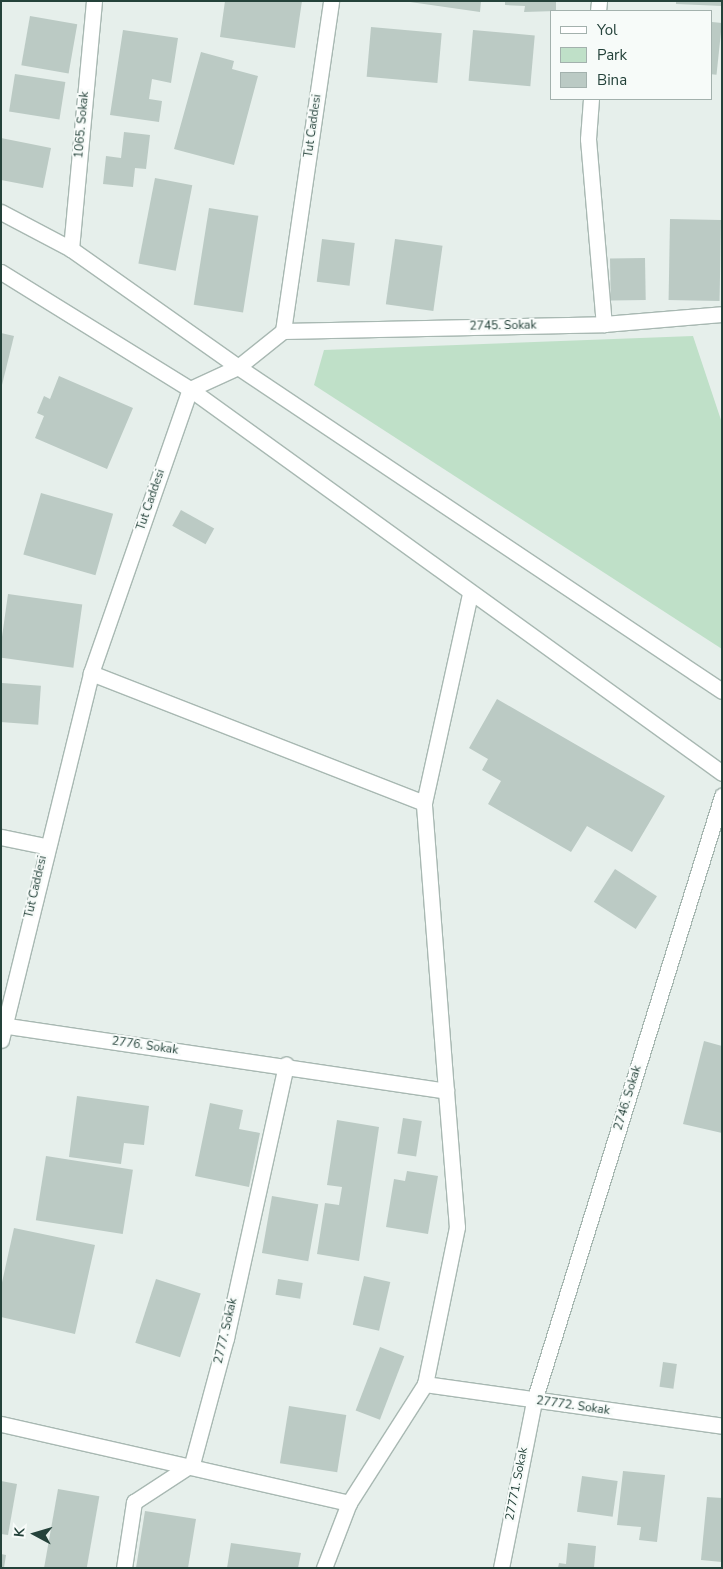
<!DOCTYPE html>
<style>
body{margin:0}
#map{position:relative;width:723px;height:1569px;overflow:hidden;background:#e6efeb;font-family:"Nunito Sans",sans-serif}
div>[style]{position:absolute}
.green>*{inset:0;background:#bfe0c8}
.building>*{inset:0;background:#bbcac4;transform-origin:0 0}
.roads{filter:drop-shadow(1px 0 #a8b8b2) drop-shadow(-1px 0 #a8b8b2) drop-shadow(0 1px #a8b8b2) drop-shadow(0 -1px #a8b8b2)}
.minor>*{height:15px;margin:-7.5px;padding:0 7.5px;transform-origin:7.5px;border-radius:7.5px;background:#fff}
.tertiary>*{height:15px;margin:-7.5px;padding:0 7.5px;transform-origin:7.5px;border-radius:7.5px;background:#fff}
.secondary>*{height:15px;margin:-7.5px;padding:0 7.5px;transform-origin:7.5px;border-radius:7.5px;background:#fff}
span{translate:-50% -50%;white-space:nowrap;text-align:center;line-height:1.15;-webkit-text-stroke:4px #f7fbf9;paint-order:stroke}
.street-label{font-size:12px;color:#24423a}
.frame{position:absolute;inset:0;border:2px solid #24423a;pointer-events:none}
.legend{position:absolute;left:550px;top:10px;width:162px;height:90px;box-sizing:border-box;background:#f7fbf9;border:1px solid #a3b1ad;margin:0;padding:6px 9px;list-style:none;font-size:15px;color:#24423a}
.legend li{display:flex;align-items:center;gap:10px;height:25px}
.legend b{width:25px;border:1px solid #a3b1ad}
.north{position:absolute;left:10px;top:1509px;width:50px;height:50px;-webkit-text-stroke:4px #f7fbf9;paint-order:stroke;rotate:276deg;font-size:14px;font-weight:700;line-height:20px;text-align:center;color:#24423a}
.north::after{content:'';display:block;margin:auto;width:18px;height:22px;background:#24423a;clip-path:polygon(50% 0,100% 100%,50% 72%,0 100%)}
</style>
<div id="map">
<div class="green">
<div style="clip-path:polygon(693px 336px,722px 423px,722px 649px,314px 385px,324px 350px)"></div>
</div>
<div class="building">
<div style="clip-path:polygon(225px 1px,302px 1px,295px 48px,220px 37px)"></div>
<div style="clip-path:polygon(403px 1px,481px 1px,480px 12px)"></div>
<div style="clip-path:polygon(505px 1px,556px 1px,556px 11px,524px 12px,525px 6px,505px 5px)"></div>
<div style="clip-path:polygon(676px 1px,722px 1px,722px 6px,676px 4px)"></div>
<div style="left:30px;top:16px;width:48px;height:50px;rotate:10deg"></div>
<div style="left:712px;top:22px;width:10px;height:52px;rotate:6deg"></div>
<div style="left:371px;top:27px;width:71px;height:50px;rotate:5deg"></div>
<div style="clip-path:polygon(123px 30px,178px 38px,171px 83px,152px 79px,149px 99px,162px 101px,159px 122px,110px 115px)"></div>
<div style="left:473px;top:30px;width:62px;height:51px;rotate:5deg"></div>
<div style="clip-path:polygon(201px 52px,234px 61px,232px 69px,258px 76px,234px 165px,174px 149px)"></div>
<div style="left:15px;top:74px;width:51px;height:38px;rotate:9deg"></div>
<div style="clip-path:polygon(124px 132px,150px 135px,146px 169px,135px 168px,133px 187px,103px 184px,106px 156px,121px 158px)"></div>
<div style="clip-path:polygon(1px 138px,51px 148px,43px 188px,1px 180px)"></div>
<div style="left:155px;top:178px;width:38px;height:87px;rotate:11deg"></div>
<div style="left:209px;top:208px;width:50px;height:98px;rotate:9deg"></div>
<div style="left:670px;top:219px;width:51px;height:81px;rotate:1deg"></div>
<div style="left:322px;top:239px;width:33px;height:43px;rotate:7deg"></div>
<div style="left:395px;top:239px;width:48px;height:66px;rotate:8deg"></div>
<div style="left:645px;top:258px;width:42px;height:35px;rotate:89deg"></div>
<div style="clip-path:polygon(1px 333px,14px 336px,2px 385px,1px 385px)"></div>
<div style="clip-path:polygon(59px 376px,133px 408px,107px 469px,35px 438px,44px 416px,37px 413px,44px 396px,50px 399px)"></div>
<div style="left:41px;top:493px;width:75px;height:64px;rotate:16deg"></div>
<div style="left:181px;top:510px;width:38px;height:18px;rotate:29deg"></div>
<div style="left:8px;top:594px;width:75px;height:64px;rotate:8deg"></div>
<div style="left:2px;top:683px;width:39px;height:39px;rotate:4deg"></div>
<div style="clip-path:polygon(497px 699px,665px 796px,632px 852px,587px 826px,571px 852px,488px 804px,501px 781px,482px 770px,488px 759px,469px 748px)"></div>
<div style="left:615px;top:869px;width:50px;height:39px;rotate:33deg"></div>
<div style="clip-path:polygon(704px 1041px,722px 1046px,722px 1133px,683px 1124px)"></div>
<div style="clip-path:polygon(77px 1096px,149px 1106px,144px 1145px,124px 1143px,121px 1164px,69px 1157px)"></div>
<div style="clip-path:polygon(210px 1103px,243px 1110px,239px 1129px,260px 1133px,249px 1187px,195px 1176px)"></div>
<div style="left:403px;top:1118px;width:19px;height:36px;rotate:9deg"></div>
<div style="clip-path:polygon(337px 1120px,379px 1127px,359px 1261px,317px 1254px,325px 1203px,339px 1205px,342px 1187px,327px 1185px)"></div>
<div style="left:46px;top:1156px;width:88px;height:65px;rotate:9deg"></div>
<div style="clip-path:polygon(407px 1171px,438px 1176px,428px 1234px,386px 1227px,394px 1179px,405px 1181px)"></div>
<div style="left:272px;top:1196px;width:47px;height:58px;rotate:10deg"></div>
<div style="clip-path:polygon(14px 1228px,95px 1245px,75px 1334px,1px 1317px,1px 1287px)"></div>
<div style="left:364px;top:1276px;width:27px;height:50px;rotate:13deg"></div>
<div style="left:156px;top:1279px;width:47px;height:67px;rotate:18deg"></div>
<div style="left:278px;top:1279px;width:25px;height:16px;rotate:9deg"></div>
<div style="left:380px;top:1347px;width:26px;height:68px;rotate:21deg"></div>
<div style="left:663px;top:1362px;width:14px;height:25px;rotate:8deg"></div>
<div style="left:289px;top:1406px;width:58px;height:58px;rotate:9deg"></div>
<div style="clip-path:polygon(623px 1471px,665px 1475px,657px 1542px,639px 1540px,641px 1527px,617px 1525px)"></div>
<div style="left:582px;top:1476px;width:36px;height:36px;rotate:8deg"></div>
<div style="clip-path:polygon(1px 1481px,17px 1484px,8px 1535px,1px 1534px)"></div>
<div style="left:58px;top:1489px;width:42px;height:80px;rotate:10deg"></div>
<div style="clip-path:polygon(707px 1497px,722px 1498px,722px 1562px,701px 1560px)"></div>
<div style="clip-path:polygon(145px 1511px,196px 1519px,188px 1568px,136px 1568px)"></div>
<div style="clip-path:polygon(231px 1543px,301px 1553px,298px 1568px,227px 1568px)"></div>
<div style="clip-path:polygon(568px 1543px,596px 1546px,594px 1568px,558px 1568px,559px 1563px,566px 1564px)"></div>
<div style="clip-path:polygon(1px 1554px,6px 1555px,4px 1568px,1px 1568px)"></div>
</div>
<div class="roads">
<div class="minor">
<div style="left:598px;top:11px;width:10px;rotate:-84deg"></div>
<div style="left:591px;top:99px;width:40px;rotate:94.3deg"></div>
<div style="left:588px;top:139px;width:186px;rotate:85.1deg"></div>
<div style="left:71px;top:249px;width:249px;rotate:-84.7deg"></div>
<div style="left:283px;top:331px;width:321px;rotate:-1.2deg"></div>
<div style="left:604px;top:324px;width:118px;rotate:-4.8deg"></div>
<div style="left:91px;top:673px;width:357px;rotate:21.3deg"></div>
<div style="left:1px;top:837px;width:45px;rotate:11.6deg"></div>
<div style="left:1px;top:1025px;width:450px;rotate:8.4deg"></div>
<div style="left:446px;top:1091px;width:136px;rotate:85.4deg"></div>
<div style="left:457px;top:1227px;width:160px;rotate:101.5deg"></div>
<div style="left:425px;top:1384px;width:141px;rotate:122.6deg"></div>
<div style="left:349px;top:1503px;width:357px;rotate:-167.2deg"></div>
<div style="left:446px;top:1091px;width:289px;rotate:-94.4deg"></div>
<div style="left:424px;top:803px;width:215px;rotate:-77.6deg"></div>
<div style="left:425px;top:1384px;width:300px;rotate:8deg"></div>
<div style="left:124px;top:1568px;width:67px;rotate:-81.4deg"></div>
<div style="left:134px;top:1502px;width:69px;rotate:-33.2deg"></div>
<div style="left:192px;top:1464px;width:131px;rotate:-74.9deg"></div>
<div style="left:226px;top:1338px;width:280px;rotate:-77.6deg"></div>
<div style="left:324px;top:1568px;width:70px;rotate:-69deg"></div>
<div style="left:501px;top:1568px;width:170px;rotate:-78.8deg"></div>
<div style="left:534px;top:1401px;width:634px;rotate:-72.74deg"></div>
</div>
<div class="tertiary">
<div style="left:1px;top:1040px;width:378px;rotate:-76.2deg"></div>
<div style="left:91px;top:673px;width:301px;rotate:-70.8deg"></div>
<div style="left:190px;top:389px;width:53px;rotate:-24.6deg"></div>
<div style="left:238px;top:367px;width:58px;rotate:-38.7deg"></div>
<div style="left:283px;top:331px;width:333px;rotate:-81.7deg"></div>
</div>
<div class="secondary">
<div style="left:1px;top:212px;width:79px;rotate:27.9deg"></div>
<div style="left:71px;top:249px;width:204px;rotate:35.2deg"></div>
<div style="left:238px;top:367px;width:582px;rotate:33.8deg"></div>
<div style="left:1px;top:272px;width:222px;rotate:31.8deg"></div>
<div style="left:190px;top:389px;width:656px;rotate:35.82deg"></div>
</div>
</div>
<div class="street-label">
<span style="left:82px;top:125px;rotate:-85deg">1065. Sokak</span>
<span style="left:313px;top:126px;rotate:-82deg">Tut Caddesi</span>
<span style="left:503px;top:326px;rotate:-1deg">2745. Sokak</span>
<span style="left:151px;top:500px;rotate:-71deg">Tut Caddesi</span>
<span style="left:36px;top:887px;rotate:-77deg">Tut Caddesi</span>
<span style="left:145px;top:1046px;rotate:8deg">2776. Sokak</span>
<span style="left:628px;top:1098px;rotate:-73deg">2746. Sokak</span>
<span style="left:226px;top:1331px;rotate:-77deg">2777. Sokak</span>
<span style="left:573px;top:1406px;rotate:8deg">27772. Sokak</span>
<span style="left:517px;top:1484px;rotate:-79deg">27771. Sokak</span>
</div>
<div class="frame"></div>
<ul class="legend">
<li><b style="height:6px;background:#fff"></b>Yol</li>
<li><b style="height:14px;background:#bfe0c8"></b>Park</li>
<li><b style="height:14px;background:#bbcac4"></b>Bina</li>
</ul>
<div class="north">K</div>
</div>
